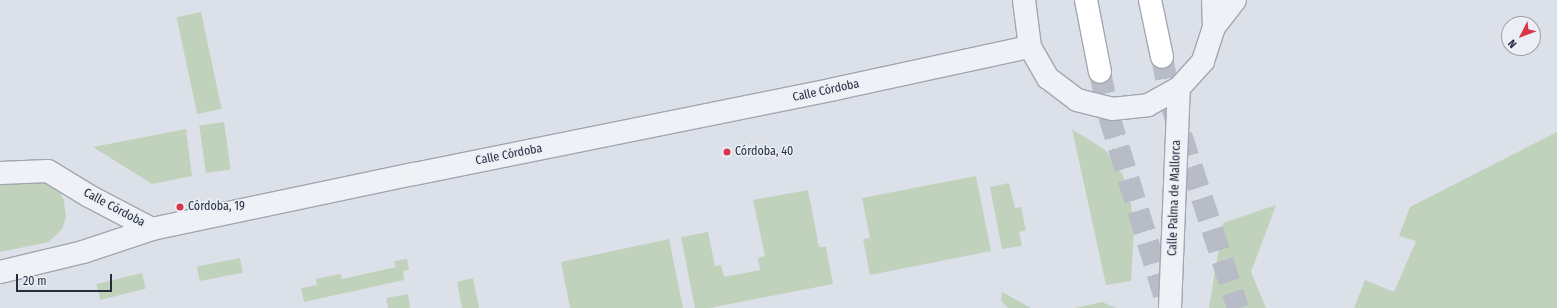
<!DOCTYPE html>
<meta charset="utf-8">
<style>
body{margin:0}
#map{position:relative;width:1557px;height:308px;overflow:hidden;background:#dce0e8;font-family:"Fira Sans Condensed",sans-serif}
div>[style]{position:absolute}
.green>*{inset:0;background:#c1d2bc;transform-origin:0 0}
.highway-tunnel>*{height:22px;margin-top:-11px;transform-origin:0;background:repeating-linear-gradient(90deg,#b7bcc6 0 22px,transparent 0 33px)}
.roads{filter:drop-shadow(1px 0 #a1a7b2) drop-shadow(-1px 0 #a1a7b2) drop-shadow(0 1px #a1a7b2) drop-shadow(0 -1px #a1a7b2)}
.street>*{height:22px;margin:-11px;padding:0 11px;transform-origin:11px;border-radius:11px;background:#eff1f6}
.highway>*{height:22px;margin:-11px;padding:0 11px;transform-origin:11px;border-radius:11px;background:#fff}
.dots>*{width:11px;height:11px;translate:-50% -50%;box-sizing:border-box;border:2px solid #ebeff5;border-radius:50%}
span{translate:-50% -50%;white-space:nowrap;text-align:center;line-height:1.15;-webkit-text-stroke:3px #ebeff5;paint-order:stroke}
.street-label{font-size:12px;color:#252d3f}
.poi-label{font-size:12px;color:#252d3f}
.left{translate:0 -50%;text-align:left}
.north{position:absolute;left:1501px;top:16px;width:40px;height:40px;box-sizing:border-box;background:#ebeff5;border:1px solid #9ca1ac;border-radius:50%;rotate:228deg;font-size:11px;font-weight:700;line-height:16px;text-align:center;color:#252d3f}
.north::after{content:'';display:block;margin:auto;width:14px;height:18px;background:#d93548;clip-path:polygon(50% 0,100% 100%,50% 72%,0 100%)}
.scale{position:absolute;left:16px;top:274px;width:96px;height:18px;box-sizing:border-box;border:2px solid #252d3f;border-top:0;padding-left:5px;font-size:12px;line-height:14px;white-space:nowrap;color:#252d3f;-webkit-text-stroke:3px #ebeff5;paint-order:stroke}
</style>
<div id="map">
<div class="green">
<div style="left:201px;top:12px;width:99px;height:25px;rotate:78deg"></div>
<div style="left:224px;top:122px;width:48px;height:25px;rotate:82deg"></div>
<div style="clip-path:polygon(186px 129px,192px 176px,152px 184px,93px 147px)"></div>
<div style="clip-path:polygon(1072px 129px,1105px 150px,1123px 175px,1131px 204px,1134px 230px,1131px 281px,1106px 285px)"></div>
<div style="clip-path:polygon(1557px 132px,1557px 308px,1354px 308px,1365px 280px,1394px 292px,1416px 241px,1399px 236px,1410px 207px)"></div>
<div style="clip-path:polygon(976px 176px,991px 251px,870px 275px,863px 239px,870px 238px,862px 198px)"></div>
<div style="clip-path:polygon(38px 177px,58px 189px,64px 200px,66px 218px,62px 229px,49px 242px,0 252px,0 182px)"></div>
<div style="clip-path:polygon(1009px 183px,1015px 208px,1021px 207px,1026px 230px,1019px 232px,1022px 246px,1002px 249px,990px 187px)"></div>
<div style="clip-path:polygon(808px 190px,819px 247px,826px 247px,833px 284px,709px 308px,695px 308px,681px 237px,708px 232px,715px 266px,721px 265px,724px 277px,760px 270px,758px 258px,765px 256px,753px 200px)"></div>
<div style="clip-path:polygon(1276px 205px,1251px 272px,1266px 308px,1209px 308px,1223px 223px)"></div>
<div style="clip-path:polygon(669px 239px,683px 308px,570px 308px,561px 262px)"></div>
<div style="left:240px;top:258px;width:15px;height:44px;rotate:79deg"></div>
<div style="clip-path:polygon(407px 259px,409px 270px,403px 271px,404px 280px,304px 302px,301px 288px,317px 285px,316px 279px,340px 274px,342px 279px,396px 267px,394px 261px)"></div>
<div style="left:142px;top:273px;width:16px;height:47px;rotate:76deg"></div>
<div style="clip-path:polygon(473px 278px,479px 308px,462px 308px,457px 282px)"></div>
<div style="clip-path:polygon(1002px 292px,1031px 308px,1008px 308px,1001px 301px)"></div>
<div style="clip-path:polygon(408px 294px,410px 308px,388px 308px,386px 298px)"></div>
<div style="clip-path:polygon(1102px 302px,1116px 308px,1075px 308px)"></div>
</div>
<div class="highway-tunnel">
<div style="left:1162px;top:57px;width:48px;rotate:79.2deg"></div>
<div style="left:1171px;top:104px;width:215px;rotate:71.8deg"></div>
<div style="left:1100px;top:72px;width:45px;rotate:78.4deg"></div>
<div style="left:1109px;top:116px;width:201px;rotate:72.9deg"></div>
</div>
<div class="roads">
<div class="street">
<div style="left:1024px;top:0;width:47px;rotate:82.7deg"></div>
<div style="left:1030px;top:47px;width:36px;rotate:60deg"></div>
<div style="left:1048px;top:78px;width:36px;rotate:37deg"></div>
<div style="left:1077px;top:100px;width:36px;rotate:14deg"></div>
<div style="left:1112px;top:109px;width:36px;rotate:-6deg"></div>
<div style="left:1148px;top:105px;width:35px;rotate:-29deg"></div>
<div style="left:1179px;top:88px;width:36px;rotate:-48deg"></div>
<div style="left:1203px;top:61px;width:36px;rotate:-72deg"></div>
<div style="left:1214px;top:27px;width:27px;rotate:-92deg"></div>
<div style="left:1214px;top:27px;width:34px;rotate:-52deg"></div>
<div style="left:0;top:173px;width:48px;rotate:-2.4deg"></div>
<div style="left:48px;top:171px;width:48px;rotate:31.4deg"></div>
<div style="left:89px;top:196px;width:71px;rotate:27.6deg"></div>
<div style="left:0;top:272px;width:85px;rotate:-13.5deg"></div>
<div style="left:83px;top:252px;width:73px;rotate:-18.4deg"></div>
<div style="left:152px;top:229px;width:268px;rotate:-11.9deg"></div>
<div style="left:414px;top:174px;width:429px;rotate:-11.4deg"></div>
<div style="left:835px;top:89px;width:199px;rotate:-12.2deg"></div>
<div style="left:1170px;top:308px;width:220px;rotate:-87.7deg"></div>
</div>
<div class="highway">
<div style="left:1086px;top:0;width:73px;rotate:79deg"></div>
<div style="left:1150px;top:0;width:58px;rotate:78.1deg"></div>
</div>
</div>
<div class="dots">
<div style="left:727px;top:152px;background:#d93548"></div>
<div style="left:180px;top:207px;background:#d93548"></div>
</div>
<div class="street-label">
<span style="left:826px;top:91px;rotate:-12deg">Calle Córdoba</span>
<span style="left:509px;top:155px;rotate:-11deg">Calle Córdoba</span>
<span style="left:1175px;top:198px;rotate:-88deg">Calle Palma de Mallorca</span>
<span style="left:114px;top:208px;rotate:28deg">Calle Córdoba</span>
</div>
<div class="poi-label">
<span class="left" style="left:735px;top:152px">Córdoba, 40</span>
<span class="left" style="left:188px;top:207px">Córdoba, 19</span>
</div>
<div class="north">N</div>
<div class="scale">20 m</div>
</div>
